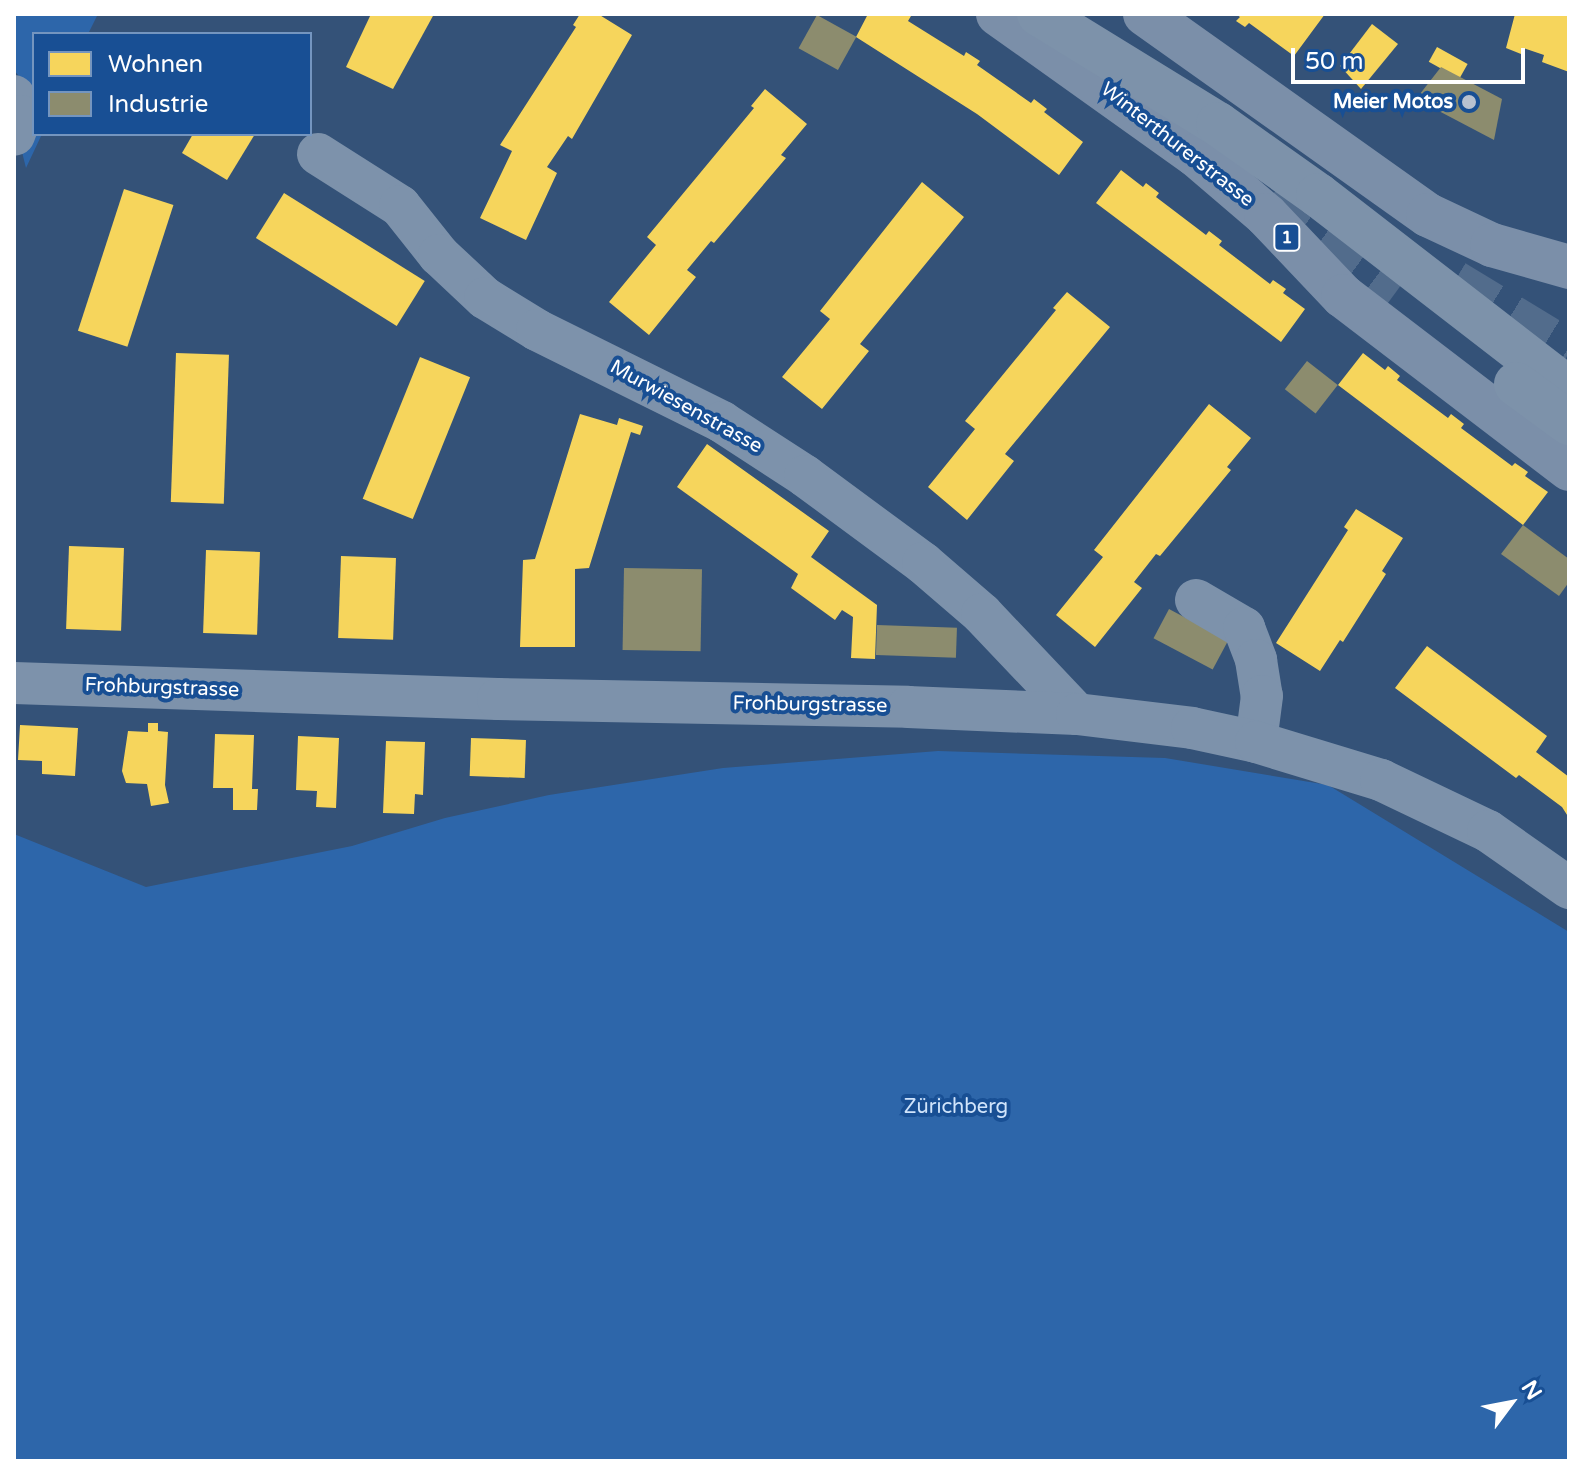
<!DOCTYPE html>
<meta charset="utf-8">
<style>
body{margin:0}
#map{position:relative;width:1583px;height:1475px;overflow:hidden;background:#345278;font-family:"Varela Round",sans-serif}
div>[style]{position:absolute}
.green>*{inset:0;background:#2d66aa}
.homes>*{inset:0;background:#f6d55c;transform-origin:0 0}
.industry>*{inset:0;background:#8c8c6e;transform-origin:0 0}
.highway-tunnel>*{height:44px;margin-top:-22px;transform-origin:0;background:repeating-linear-gradient(90deg,#526c8c 0 44px,transparent 0 66px)}
.minor>*{height:42px;margin:-21px;padding:0 21px;transform-origin:21px;border-radius:21px;background:#7d92ab}
.major>*{height:44px;margin:-22px;padding:0 22px;transform-origin:22px;border-radius:22px;background:#7b8fa9}
.highway>*{height:44px;margin:-22px;padding:0 22px;transform-origin:22px;border-radius:22px;background:#7d92aa}
.dots>*{width:22px;height:22px;translate:-50% -50%;box-sizing:border-box;border:4px solid #184f94;border-radius:50%}
span{translate:-50% -50%;white-space:nowrap;text-align:center;line-height:1.15;-webkit-text-stroke:8px #184f94;paint-order:stroke}
.shield-label span{padding:2px 6px;background:#184f94;border:2px solid;border-radius:6px;-webkit-text-stroke-width:0}
.shield-label{font-size:18px;color:#fff;font-weight:700}
.poi-label{font-size:20px;color:#fff;font-weight:700}
.right{translate:-100% -50%;text-align:right}
.street-label{font-size:20px;color:#fff}
.park-label{font-size:20px;color:#d0e4fb}
.frame{position:absolute;inset:0;border:16px solid #fff;pointer-events:none}
.legend{position:absolute;left:32px;top:32px;width:280px;height:104px;box-sizing:border-box;background:#184f94;border:2px solid #7495bf;margin:0;padding:10px 14px;list-style:none;font-size:24px;color:#fff}
.legend li{display:flex;align-items:center;gap:16px;height:40px}
.legend b{width:40px;border:2px solid #7495bf}
.north{position:absolute;left:1471px;top:1363px;width:80px;height:80px;-webkit-text-stroke:6px #184f94;paint-order:stroke;rotate:58deg;font-size:22px;font-weight:700;line-height:32px;text-align:center;color:#fff}
.north::after{content:'';display:block;margin:auto;width:28px;height:36px;background:#fff;clip-path:polygon(50% 0,100% 100%,50% 72%,0 100%)}
.scale{position:absolute;left:1291px;top:48px;width:234px;height:36px;box-sizing:border-box;border:4px solid #fff;border-top:0;padding-left:10px;font-size:24px;line-height:28px;white-space:nowrap;color:#fff;-webkit-text-stroke:6px #184f94;paint-order:stroke}
</style>
<div id="map">
<div class="green">
<div style="clip-path:polygon(14px 14px,98px 14px,88px 34px,34px 34px,34px 134px,42px 134px,26px 168px,22px 152px,26px 85px,14px 70px)"></div>
<div style="clip-path:polygon(938px 751px,1165px 758px,1328px 785px,1569px 932px,1569px 1461px,14px 1461px,14px 834px,146px 887px,352px 846px,445px 818px,549px 795px,723px 768px)"></div>
</div>
<div class="homes">
<div style="clip-path:polygon(371px 14px,434px 14px,393px 89px,346px 67px)"></div>
<div style="clip-path:polygon(580px 14px,598px 14px,632px 35px,572px 139px,568px 136px,547px 167px,557px 173px,526px 240px,480px 218px,512px 151px,500px 145px,576px 27px,573px 25px)"></div>
<div style="clip-path:polygon(868px 14px,911px 16px,908px 21px,964px 56px,966px 52px,980px 61px,977px 65px,1031px 103px,1034px 99px,1047px 109px,1044px 112px,1083px 142px,1059px 175px,977px 114px,856px 37px)"></div>
<div style="clip-path:polygon(1236px 14px,1325px 14px,1294px 56px,1249px 23px,1245px 27px,1236px 21px,1240px 17px)"></div>
<div style="clip-path:polygon(1515px 14px,1569px 15px,1569px 72px,1542px 62px,1544px 55px,1523px 48px,1521px 54px,1506px 48px)"></div>
<div style="clip-path:polygon(1372px 24px,1398px 44px,1361px 89px,1340px 66px)"></div>
<div style="left:1437px;top:47px;width:35px;height:17px;rotate:29deg"></div>
<div style="clip-path:polygon(765px 89px,807px 124px,781px 155px,786px 158px,714px 243px,711px 241px,687px 270px,696px 277px,649px 335px,609px 302px,656px 245px,647px 237px,754px 108px,751px 106px)"></div>
<div style="clip-path:polygon(193px 134px,255px 134px,227px 180px,182px 153px)"></div>
<div style="clip-path:polygon(1121px 170px,1143px 187px,1146px 183px,1159px 193px,1156px 197px,1206px 235px,1209px 231px,1222px 241px,1219px 245px,1270px 284px,1273px 280px,1286px 289px,1283px 293px,1305px 309px,1281px 342px,1096px 203px)"></div>
<div style="clip-path:polygon(922px 182px,964px 217px,860px 344px,869px 351px,822px 409px,782px 377px,830px 319px,820px 311px)"></div>
<div style="left:124px;top:189px;width:52px;height:149px;rotate:18deg"></div>
<div style="left:284px;top:193px;width:166px;height:53px;rotate:32deg"></div>
<div style="clip-path:polygon(1067px 292px,1110px 327px,1005px 454px,1014px 461px,967px 520px,928px 487px,975px 429px,965px 421px,1056px 310px,1053px 308px)"></div>
<div style="left:176px;top:353px;width:53px;height:149px;rotate:2deg"></div>
<div style="clip-path:polygon(1363px 353px,1385px 370px,1388px 366px,1400px 376px,1397px 380px,1448px 418px,1451px 414px,1464px 424px,1461px 428px,1512px 466px,1515px 463px,1528px 472px,1525px 476px,1548px 492px,1523px 525px,1338px 385px)"></div>
<div style="left:420px;top:357px;width:54px;height:153px;rotate:22deg"></div>
<div style="clip-path:polygon(1209px 404px,1251px 438px,1227px 467px,1231px 470px,1160px 556px,1156px 554px,1134px 582px,1142px 588px,1095px 647px,1056px 615px,1103px 557px,1094px 550px)"></div>
<div style="clip-path:polygon(580px 414px,617px 425px,619px 418px,643px 426px,640px 435px,631px 432px,589px 568px,575px 569px,575px 647px,520px 647px,523px 560px,535px 559px)"></div>
<div style="clip-path:polygon(707px 444px,829px 531px,811px 557px,877px 605px,875px 659px,851px 658px,853px 617px,842px 610px,835px 620px,791px 588px,798px 574px,677px 487px)"></div>
<div style="clip-path:polygon(1356px 509px,1403px 538px,1382px 571px,1386px 574px,1343px 642px,1340px 640px,1320px 671px,1276px 643px,1348px 530px,1344px 527px)"></div>
<div style="left:69px;top:546px;width:55px;height:83px;rotate:2deg"></div>
<div style="left:206px;top:550px;width:54px;height:83px;rotate:2deg"></div>
<div style="left:341px;top:556px;width:55px;height:82px;rotate:2deg"></div>
<div style="clip-path:polygon(1427px 646px,1547px 736px,1536px 752px,1569px 777px,1569px 818px,1562px 807px,1519px 775px,1516px 778px,1395px 688px)"></div>
<div style="clip-path:polygon(148px 723px,158px 723px,158px 731px,168px 732px,165px 785px,169px 803px,151px 806px,147px 784px,126px 783px,122px 771px,128px 731px,148px 732px)"></div>
<div style="clip-path:polygon(20px 725px,78px 728px,75px 776px,42px 774px,42px 761px,18px 760px)"></div>
<div style="clip-path:polygon(215px 734px,254px 735px,252px 789px,258px 789px,257px 810px,233px 810px,233px 788px,213px 788px)"></div>
<div style="clip-path:polygon(298px 736px,339px 738px,336px 808px,316px 807px,317px 791px,296px 790px)"></div>
<div style="left:471px;top:738px;width:55px;height:38px;rotate:2deg"></div>
<div style="clip-path:polygon(386px 741px,425px 742px,423px 795px,415px 794px,414px 814px,383px 813px)"></div>
</div>
<div class="industry">
<div style="left:817px;top:15px;width:45px;height:38px;rotate:29deg"></div>
<div style="clip-path:polygon(1441px 67px,1502px 99px,1494px 140px,1416px 99px)"></div>
<div style="left:1307px;top:361px;width:39px;height:36px;rotate:38deg"></div>
<div style="clip-path:polygon(1523px 525px,1569px 559px,1569px 582px,1559px 596px,1501px 554px)"></div>
<div style="left:624px;top:568px;width:78px;height:82px;rotate:1deg"></div>
<div style="left:1169px;top:609px;width:67px;height:33px;rotate:28deg"></div>
<div style="left:877px;top:625px;width:80px;height:30px;rotate:2deg"></div>
</div>
<div class="highway-tunnel">
<div style="left:1268px;top:201px;width:157px;rotate:36.2deg"></div>
<div style="left:1454px;top:282px;width:135px;rotate:31.3deg"></div>
</div>
<div class="minor">
<div style="left:14px;top:96px;width:21px;rotate:71deg"></div>
<div style="left:21px;top:116px;width:20px;rotate:110deg"></div>
<div style="left:318px;top:154px;width:97px;rotate:32.4deg"></div>
<div style="left:400px;top:206px;width:63px;rotate:51.5deg"></div>
<div style="left:439px;top:255px;width:63px;rotate:43.1deg"></div>
<div style="left:485px;top:298px;width:61px;rotate:31.6deg"></div>
<div style="left:537px;top:330px;width:207px;rotate:26.4deg"></div>
<div style="left:722px;top:422px;width:99px;rotate:33deg"></div>
<div style="left:805px;top:476px;width:147px;rotate:36.4deg"></div>
<div style="left:923px;top:563px;width:78px;rotate:40.8deg"></div>
<div style="left:982px;top:614px;width:138px;rotate:46.5deg"></div>
<div style="left:1196px;top:600px;width:56px;rotate:30.3deg"></div>
<div style="left:1244px;top:628px;width:34px;rotate:69deg"></div>
<div style="left:1256px;top:660px;width:36px;rotate:81deg"></div>
<div style="left:1262px;top:696px;width:46px;rotate:97.4deg"></div>
<div style="left:14px;top:683px;width:484px;rotate:1.9deg"></div>
<div style="left:498px;top:699px;width:410px;rotate:1.1deg"></div>
<div style="left:908px;top:707px;width:169px;rotate:2.4deg"></div>
<div style="left:1077px;top:714px;width:116px;rotate:6.9deg"></div>
<div style="left:1192px;top:728px;width:66px;rotate:12.3deg"></div>
<div style="left:1256px;top:742px;width:131px;rotate:16.9deg"></div>
<div style="left:1381px;top:780px;width:119px;rotate:25.5deg"></div>
<div style="left:1488px;top:831px;width:99px;rotate:35.1deg"></div>
</div>
<div class="major">
<div style="left:998px;top:14px;width:243px;rotate:35.5deg"></div>
<div style="left:1196px;top:155px;width:92px;rotate:40.6deg"></div>
<div style="left:1266px;top:215px;width:112px;rotate:46.5deg"></div>
<div style="left:1343px;top:296px;width:285px;rotate:37.4deg"></div>
<div style="left:1145px;top:14px;width:347px;rotate:35.4deg"></div>
<div style="left:1428px;top:215px;width:71px;rotate:25.1deg"></div>
<div style="left:1492px;top:245px;width:80px;rotate:15.9deg"></div>
</div>
<div class="highway">
<div style="left:1039px;top:14px;width:210px;rotate:31.6deg"></div>
<div style="left:1218px;top:124px;width:123px;rotate:35.4deg"></div>
<div style="left:1318px;top:195px;width:317px;rotate:37.7deg"></div>
<div style="left:1516px;top:384px;width:66px;rotate:36.3deg"></div>
</div>
<div class="dots">
<div style="left:1469px;top:102px;background:#b8c2d0"></div>
</div>
<div class="shield-label">
<span style="left:1287px;top:237px">1</span>
</div>
<div class="poi-label">
<span class="right" style="left:1453px;top:102px">Meier Motos</span>
</div>
<div class="street-label">
<span style="left:1177px;top:145px;rotate:38deg">Winterthurerstrasse</span>
<span style="left:686px;top:407px;rotate:29deg">Murwiesenstrasse</span>
<span style="left:162px;top:688px;rotate:2deg">Frohburgstrasse</span>
<span style="left:810px;top:705px;rotate:1deg">Frohburgstrasse</span>
</div>
<div class="park-label">
<span style="left:956px;top:1107px">Zürichberg</span>
</div>
<div class="frame"></div>
<ul class="legend">
<li><b style="height:22px;background:#f6d55c"></b>Wohnen</li>
<li><b style="height:22px;background:#8c8c6e"></b>Industrie</li>
</ul>
<div class="north">N</div>
<div class="scale">50 m</div>
</div>
